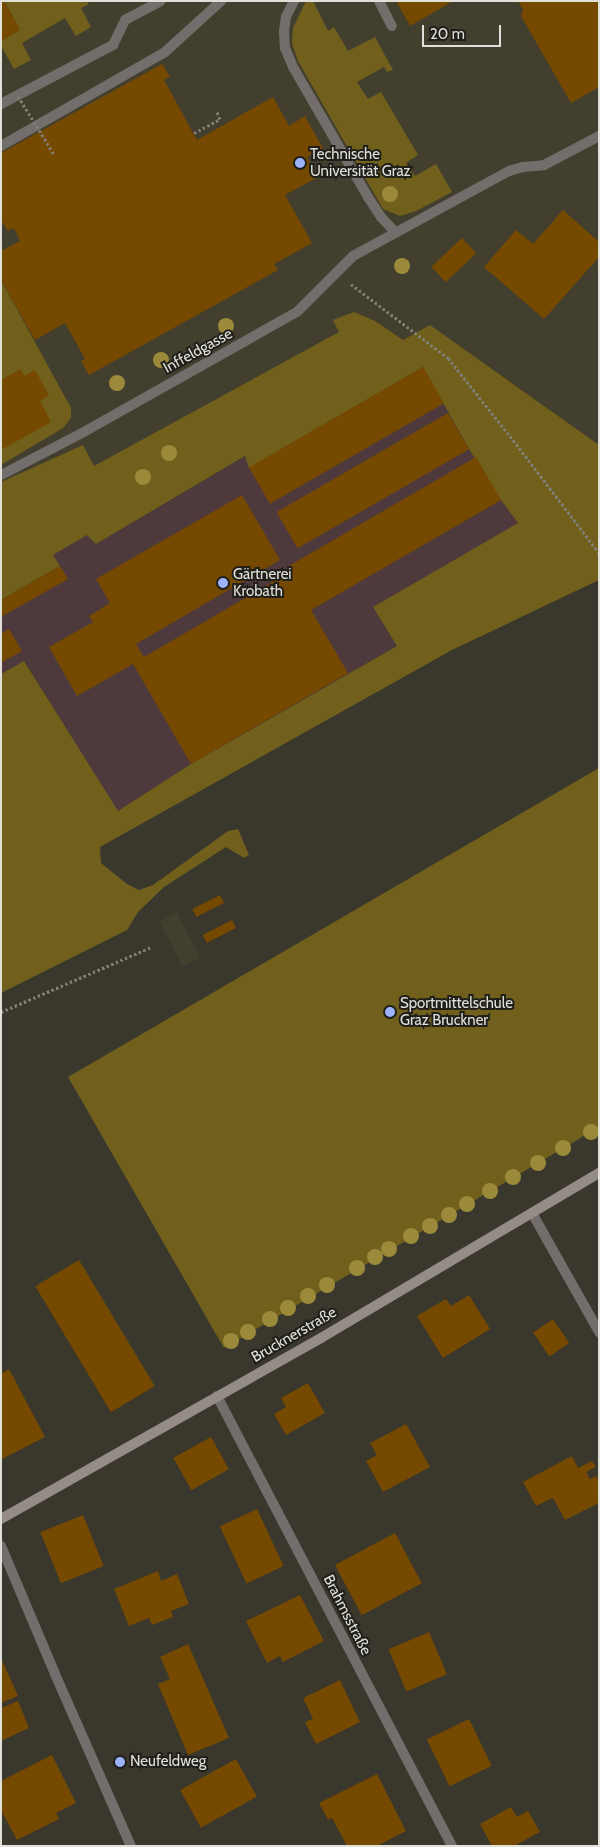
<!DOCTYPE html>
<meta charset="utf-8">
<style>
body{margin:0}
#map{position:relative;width:600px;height:1847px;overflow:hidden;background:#3a372d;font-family:Cabin,sans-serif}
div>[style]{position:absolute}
.commercial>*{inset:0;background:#4e393c}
.built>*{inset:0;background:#433f2e;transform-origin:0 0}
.green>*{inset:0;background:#70601c}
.building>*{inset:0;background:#754900;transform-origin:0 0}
.path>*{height:3px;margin-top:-1.5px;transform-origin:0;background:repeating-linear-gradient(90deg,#807e75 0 2.5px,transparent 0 5px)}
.lane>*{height:10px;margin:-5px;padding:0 5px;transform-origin:5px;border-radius:5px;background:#736e6b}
.street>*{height:10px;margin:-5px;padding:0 5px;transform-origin:5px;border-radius:5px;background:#736e6b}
.secondary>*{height:10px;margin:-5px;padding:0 5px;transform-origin:5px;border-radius:5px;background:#958c87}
.path-bridge>*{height:3px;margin-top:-1.5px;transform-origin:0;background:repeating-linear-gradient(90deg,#807e75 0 2.5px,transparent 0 5px)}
.trees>*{width:16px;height:16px;margin:-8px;border-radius:50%;background:#9c8a3b}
.dots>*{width:14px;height:14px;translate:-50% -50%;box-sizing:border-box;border:2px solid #201f1a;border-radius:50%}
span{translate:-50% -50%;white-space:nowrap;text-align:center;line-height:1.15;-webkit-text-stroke:4px #201f1a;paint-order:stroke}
.poi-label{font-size:15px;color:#e0dfd8}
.left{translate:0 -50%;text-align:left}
.street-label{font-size:15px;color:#e0dfd8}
.frame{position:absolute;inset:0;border:2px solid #e0dfd8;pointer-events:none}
.scale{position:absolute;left:422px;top:25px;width:79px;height:22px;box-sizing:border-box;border:2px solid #e0dfd8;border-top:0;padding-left:6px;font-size:15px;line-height:18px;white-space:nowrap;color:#e0dfd8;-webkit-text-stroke:4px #201f1a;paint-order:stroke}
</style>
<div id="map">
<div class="commercial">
<div style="clip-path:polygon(423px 367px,469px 449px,501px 500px,519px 523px,373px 607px,397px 646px,191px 764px,117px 812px,25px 661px,1px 674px,1px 600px,60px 566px,52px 555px,87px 535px,96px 544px,246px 456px,250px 467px)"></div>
</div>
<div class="built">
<div style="clip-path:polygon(1px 1px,599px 1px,599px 445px,430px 325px,1px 562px)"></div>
<div style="left:177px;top:912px;width:51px;height:20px;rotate:63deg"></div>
</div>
<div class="green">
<div style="clip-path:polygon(4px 1px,87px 1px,89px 4px,81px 8px,91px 27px,76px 36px,65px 18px,22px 43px,31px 60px,14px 69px,1px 46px,1px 41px,20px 30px)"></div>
<div style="clip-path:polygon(306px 1px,313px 1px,328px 31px,334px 27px,348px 51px,375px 37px,393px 70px,387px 72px,384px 67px,357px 82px,368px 99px,381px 92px,418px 155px,406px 163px,415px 176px,436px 164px,452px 192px,416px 211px,400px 216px,383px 209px,298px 61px,292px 44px,293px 28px)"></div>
<div style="clip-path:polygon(1px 280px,71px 408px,71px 418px,63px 428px,1px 465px)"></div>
<div style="clip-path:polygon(354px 312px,375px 321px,403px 340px,430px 325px,599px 445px,599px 580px,452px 650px,100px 847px,101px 863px,127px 884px,139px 890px,153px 885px,228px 831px,238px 829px,249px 855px,244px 858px,226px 847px,164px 887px,138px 912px,127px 930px,1px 993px,1px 674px,24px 661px,118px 811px,191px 764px,397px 646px,373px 607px,518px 523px,501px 500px,469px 449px,423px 367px,249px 468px,245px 456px,96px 544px,87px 535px,53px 555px,60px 566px,1px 600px,1px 482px,83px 445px,94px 466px,339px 332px,333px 320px)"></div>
<div style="clip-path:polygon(599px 768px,599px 1127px,224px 1348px,68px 1077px)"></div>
</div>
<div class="building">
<div style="clip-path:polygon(1px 1px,4px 1px,20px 30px,1px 41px)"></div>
<div style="clip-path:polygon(396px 1px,453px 1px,410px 26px)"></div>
<div style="clip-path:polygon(518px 1px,599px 1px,599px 87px,571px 103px,521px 16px,523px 10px)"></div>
<div style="clip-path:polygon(162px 64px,170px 76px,164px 80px,197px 140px,273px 97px,289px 126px,305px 116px,323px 149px,307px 157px,318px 177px,285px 195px,312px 243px,274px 264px,278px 270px,89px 375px,81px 361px,85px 359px,65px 323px,35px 340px,1px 280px,1px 251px,20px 241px,14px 228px,8px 231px,1px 220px,1px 153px)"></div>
<div style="clip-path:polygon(563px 210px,599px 242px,599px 257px,544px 319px,484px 267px,516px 230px,533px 244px)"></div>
<div style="left:462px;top:238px;width:21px;height:42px;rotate:47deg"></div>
<div style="left:423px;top:367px;width:42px;height:201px;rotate:60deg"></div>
<div style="clip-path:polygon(21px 369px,24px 376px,35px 370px,49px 395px,40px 401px,51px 422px,1px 450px,1px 380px)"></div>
<div style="left:448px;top:413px;width:42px;height:198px;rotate:60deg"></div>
<div style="clip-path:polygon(476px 457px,501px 500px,311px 610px,348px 673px,191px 764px,133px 664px,77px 696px,49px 647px,93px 622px,89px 616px,110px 603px,96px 579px,242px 495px,280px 560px,136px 644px,144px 657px,290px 572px,287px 567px)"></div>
<div style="clip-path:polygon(60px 566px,68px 579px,1px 617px,1px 600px)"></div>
<div style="clip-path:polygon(9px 629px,22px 651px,1px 663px,1px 634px)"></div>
<div style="left:220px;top:895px;width:9px;height:31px;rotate:63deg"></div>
<div style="left:232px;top:920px;width:9px;height:33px;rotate:63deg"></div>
<div style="left:79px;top:1260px;width:147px;height:51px;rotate:59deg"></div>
<div style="clip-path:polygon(469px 1295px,490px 1329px,443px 1358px,417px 1316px,446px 1299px,451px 1306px)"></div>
<div style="left:553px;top:1319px;width:29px;height:24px;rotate:56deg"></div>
<div style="clip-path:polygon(9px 1369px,45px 1437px,2px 1459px,1px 1374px)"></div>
<div style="clip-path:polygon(308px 1383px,325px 1413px,286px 1435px,274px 1414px,286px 1407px,281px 1398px)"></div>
<div style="clip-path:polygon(406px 1424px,430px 1467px,383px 1492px,366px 1461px,377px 1455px,370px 1443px)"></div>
<div style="left:211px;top:1437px;width:37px;height:43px;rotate:61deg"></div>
<div style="clip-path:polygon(572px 1456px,578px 1468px,592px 1461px,596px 1467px,586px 1472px,590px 1479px,596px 1476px,599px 1482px,599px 1503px,565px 1520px,553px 1498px,536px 1506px,523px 1482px)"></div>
<div style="left:257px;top:1509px;width:63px;height:41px;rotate:65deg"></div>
<div style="left:83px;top:1515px;width:55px;height:46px;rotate:68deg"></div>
<div style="left:395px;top:1533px;width:57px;height:68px;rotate:62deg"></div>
<div style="clip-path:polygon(158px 1571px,161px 1581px,177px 1574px,189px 1604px,171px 1611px,173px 1617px,152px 1625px,149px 1618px,129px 1626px,114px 1589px)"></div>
<div style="clip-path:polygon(300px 1595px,324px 1641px,283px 1662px,280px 1656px,267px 1663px,246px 1621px)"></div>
<div style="left:429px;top:1632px;width:46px;height:44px;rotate:67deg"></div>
<div style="clip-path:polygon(188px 1644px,229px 1738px,188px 1755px,158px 1684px,170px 1679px,160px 1657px)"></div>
<div style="clip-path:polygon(1px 1658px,18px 1696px,1px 1703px)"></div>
<div style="clip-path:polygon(340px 1680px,360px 1722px,316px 1744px,305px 1722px,313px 1719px,303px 1698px)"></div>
<div style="clip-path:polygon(18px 1701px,29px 1728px,1px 1741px,1px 1708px)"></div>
<div style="left:469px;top:1719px;width:52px;height:47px;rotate:64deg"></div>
<div style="clip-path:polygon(52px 1755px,76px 1803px,56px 1813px,59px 1819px,17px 1840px,1px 1810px,1px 1781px)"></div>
<div style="left:236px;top:1759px;width:43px;height:64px;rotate:61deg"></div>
<div style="clip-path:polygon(377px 1774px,406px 1831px,377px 1846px,347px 1846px,332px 1818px,328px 1820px,319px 1803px)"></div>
<div style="clip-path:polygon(511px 1807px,517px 1817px,528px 1811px,540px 1832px,514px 1846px,492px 1846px,480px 1824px)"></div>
</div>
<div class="path">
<div style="left:194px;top:133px;width:30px;rotate:-28deg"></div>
<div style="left:220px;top:119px;width:8px;rotate:-113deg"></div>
<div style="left:351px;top:284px;width:122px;rotate:37.3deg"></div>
<div style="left:448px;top:358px;width:100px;rotate:51.5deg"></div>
<div style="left:510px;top:436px;width:147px;rotate:52.7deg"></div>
<div style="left:1px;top:1012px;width:163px;rotate:-23.4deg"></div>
</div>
<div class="lane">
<div style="left:294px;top:1px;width:18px;rotate:117deg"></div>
<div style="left:286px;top:17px;width:14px;rotate:98deg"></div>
<div style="left:284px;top:31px;width:17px;rotate:87deg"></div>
<div style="left:285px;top:48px;width:21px;rotate:67deg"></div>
<div style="left:293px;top:67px;width:150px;rotate:60deg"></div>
<div style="left:368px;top:197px;width:24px;rotate:57deg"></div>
<div style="left:381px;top:217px;width:21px;rotate:47deg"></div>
<div style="left:379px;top:1px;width:28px;rotate:63deg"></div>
<div style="left:1px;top:104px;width:127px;rotate:-27.8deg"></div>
<div style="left:113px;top:45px;width:28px;rotate:-64deg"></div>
<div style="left:125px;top:20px;width:40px;rotate:-28deg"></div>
<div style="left:1px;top:146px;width:189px;rotate:-29.8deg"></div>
<div style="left:165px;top:52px;width:76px;rotate:-42.3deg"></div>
<div style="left:1px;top:475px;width:91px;rotate:-27.4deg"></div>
<div style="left:82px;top:433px;width:247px;rotate:-29.4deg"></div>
<div style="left:297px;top:312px;width:79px;rotate:-45deg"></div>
<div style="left:353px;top:256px;width:178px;rotate:-28.6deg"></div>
<div style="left:509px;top:171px;width:15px;rotate:-16deg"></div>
<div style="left:523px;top:167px;width:21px;rotate:-5deg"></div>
<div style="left:544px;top:165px;width:62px;rotate:-27.8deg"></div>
</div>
<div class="street">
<div style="left:532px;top:1213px;width:137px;rotate:60.6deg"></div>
<div style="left:217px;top:1396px;width:508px;rotate:62.43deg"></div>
<div style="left:1px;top:1546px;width:139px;rotate:67.1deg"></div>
<div style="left:55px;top:1674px;width:188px;rotate:66.2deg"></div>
</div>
<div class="secondary">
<div style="left:1px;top:1519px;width:368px;rotate:-29.5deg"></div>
<div style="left:321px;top:1338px;width:323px;rotate:-30.7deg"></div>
</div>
<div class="path-bridge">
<div style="left:18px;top:96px;width:70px;rotate:58.3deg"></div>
</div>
<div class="trees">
<div style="left:390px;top:194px"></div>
<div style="left:402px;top:266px"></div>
<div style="left:226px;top:326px"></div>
<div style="left:161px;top:360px"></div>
<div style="left:117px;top:383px"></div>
<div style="left:169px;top:453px"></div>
<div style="left:143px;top:477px"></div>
<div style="left:591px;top:1132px"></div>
<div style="left:563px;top:1148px"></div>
<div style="left:538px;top:1163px"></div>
<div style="left:513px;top:1177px"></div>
<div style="left:490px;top:1191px"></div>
<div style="left:467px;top:1204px"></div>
<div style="left:449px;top:1215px"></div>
<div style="left:430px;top:1226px"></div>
<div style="left:411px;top:1236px"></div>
<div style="left:389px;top:1249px"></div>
<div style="left:375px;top:1257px"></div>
<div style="left:357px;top:1268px"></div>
<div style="left:327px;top:1285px"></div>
<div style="left:308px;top:1296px"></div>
<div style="left:288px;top:1308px"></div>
<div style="left:270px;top:1319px"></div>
<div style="left:248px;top:1332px"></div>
<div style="left:231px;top:1341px"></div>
</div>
<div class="dots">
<div style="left:300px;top:163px;background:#9db4fd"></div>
<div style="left:223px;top:583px;background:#9db4fd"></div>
<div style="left:390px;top:1012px;background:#9db4fd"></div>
<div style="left:120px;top:1762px;background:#9db4fd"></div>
</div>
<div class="poi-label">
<span class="left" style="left:310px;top:163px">Technische<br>Universität Graz</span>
<span class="left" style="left:233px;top:583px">Gärtnerei<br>Krobath</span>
<span class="left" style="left:400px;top:1012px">Sportmittelschule<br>Graz Bruckner</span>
<span class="left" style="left:130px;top:1762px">Neufeldweg</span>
</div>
<div class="street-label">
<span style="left:198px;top:351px;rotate:-29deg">Inffeldgasse</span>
<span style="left:294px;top:1335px;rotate:-30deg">Brucknerstraße</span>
<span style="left:347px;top:1615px;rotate:63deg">Brahmsstraße</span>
</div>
<div class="frame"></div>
<div class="scale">20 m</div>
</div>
